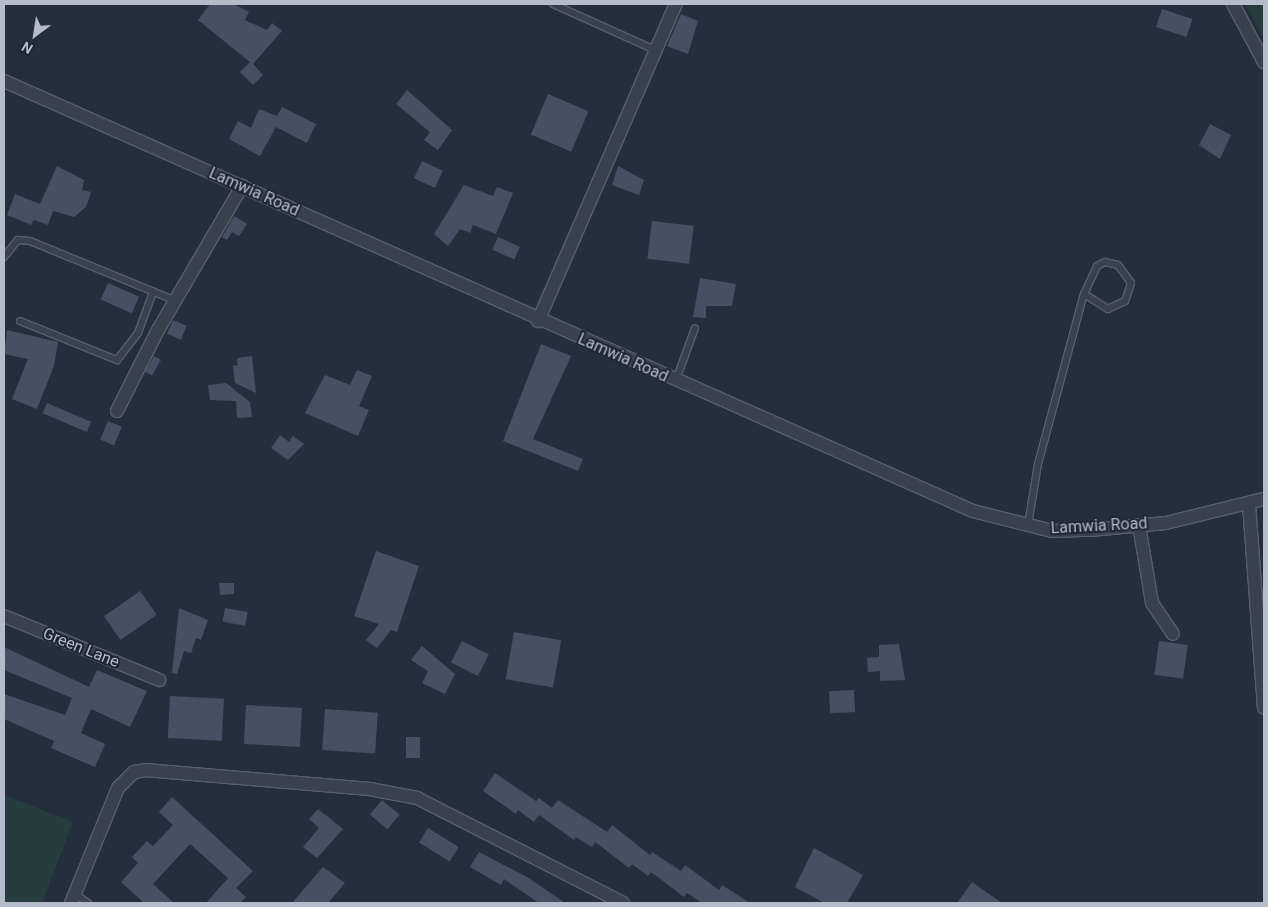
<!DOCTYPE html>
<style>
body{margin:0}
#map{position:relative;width:1268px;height:907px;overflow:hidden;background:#242f3e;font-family:Roboto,sans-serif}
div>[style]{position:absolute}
.green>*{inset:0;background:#263c3f}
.building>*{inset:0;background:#455162;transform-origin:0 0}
.roads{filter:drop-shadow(1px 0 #565f6c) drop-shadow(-1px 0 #565f6c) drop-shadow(0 1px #565f6c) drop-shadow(0 -1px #565f6c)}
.lane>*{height:6px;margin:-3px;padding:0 3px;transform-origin:3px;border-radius:3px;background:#38414e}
.street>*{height:12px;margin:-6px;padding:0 6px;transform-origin:6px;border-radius:6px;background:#38414e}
span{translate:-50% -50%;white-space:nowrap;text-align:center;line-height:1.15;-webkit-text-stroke:4px #1d2633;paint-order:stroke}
.street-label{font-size:16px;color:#b4bcc9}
.frame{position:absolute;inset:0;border:5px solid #b4bcc9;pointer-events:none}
.north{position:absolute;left:10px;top:10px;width:50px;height:50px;-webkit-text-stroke:4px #1d2633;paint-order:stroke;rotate:211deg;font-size:14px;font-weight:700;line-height:20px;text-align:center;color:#b4bcc9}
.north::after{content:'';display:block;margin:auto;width:18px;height:22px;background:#b4bcc9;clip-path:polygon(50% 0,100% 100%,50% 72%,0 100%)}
</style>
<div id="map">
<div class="green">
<div style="clip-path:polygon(1245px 4px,1264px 4px,1264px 38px)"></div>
<div style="clip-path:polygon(4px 795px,73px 822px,42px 903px,4px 903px)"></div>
</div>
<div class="building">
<div style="clip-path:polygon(210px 4px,234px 4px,249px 12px,245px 20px,267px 30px,272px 23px,282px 31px,253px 64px,263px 75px,253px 85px,240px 72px,250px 62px,198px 20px)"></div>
<div style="left:1162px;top:9px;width:32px;height:19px;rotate:18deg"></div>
<div style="clip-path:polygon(681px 14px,698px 21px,688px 54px,667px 46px)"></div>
<div style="clip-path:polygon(407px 90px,452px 130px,438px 150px,424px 140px,430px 132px,396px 104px)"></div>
<div style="left:548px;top:94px;width:44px;height:44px;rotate:23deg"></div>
<div style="clip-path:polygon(282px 107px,316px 124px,307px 143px,276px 127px,260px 156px,229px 139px,238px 121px,251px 128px,259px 109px,277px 116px)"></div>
<div style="clip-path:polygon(1210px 124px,1231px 135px,1220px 159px,1199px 145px)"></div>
<div style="left:422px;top:161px;width:23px;height:19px;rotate:25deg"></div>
<div style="clip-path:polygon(57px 166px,84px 180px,82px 190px,91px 192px,86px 207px,74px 217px,53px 211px,48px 225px,34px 220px,31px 225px,7px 215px,15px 194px,40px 204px)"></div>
<div style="clip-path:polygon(618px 166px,644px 180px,639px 195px,612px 185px)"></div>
<div style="clip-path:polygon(464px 185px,493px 196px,497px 187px,513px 193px,496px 234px,473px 225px,470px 233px,460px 229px,448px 246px,434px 234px)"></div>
<div style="clip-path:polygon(234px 216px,247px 224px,239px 236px,232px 232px,227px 240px,222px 237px)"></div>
<div style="left:652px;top:221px;width:42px;height:38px;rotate:7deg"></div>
<div style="left:498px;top:237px;width:24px;height:14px;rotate:24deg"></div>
<div style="clip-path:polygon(700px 278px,736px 284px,732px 306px,706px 306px,706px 318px,693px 317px)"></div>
<div style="left:108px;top:283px;width:34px;height:18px;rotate:24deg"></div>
<div style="left:173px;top:320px;width:15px;height:15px;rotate:23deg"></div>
<div style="clip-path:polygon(7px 330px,58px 342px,54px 366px,37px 409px,12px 399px,28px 359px,4px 354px)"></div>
<div style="clip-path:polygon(541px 344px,571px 356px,533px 439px,583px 459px,578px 471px,503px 441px)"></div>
<div style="left:154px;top:356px;width:8px;height:18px;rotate:30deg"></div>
<div style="clip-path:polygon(252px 356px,256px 393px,235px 383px,233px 366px,238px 365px,237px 358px)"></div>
<div style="clip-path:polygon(357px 370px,372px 376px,359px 406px,369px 410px,358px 436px,305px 413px,325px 375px,350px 385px)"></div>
<div style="clip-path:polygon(226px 383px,250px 402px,252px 417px,237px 418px,236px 401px,210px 400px,208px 385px)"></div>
<div style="left:47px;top:403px;width:48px;height:11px;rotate:23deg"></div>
<div style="left:108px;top:421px;width:15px;height:20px;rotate:23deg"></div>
<div style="clip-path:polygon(280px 435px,289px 442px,293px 436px,304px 444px,288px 460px,271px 448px)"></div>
<div style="clip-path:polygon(376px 551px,419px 566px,397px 632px,391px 630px,377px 648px,366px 640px,379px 624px,354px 616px)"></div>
<div style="clip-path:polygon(219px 583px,234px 583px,234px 594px,220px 595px)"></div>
<div style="left:140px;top:591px;width:29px;height:44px;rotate:55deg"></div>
<div style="clip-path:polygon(179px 608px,208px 620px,201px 640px,196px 638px,191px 653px,184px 651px,177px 674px,172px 673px)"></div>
<div style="left:225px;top:608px;width:23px;height:14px;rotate:10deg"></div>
<div style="left:514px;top:632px;width:48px;height:48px;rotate:10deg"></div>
<div style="left:462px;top:641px;width:30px;height:24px;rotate:27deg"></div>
<div style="left:1159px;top:641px;width:29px;height:34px;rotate:8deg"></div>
<div style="clip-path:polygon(899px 644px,905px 680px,880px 681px,880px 671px,868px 672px,867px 658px,879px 657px,879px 645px)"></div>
<div style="clip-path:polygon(422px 646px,455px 674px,445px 694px,422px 683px,428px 671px,411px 660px)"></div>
<div style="clip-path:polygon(4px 647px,89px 687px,97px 670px,147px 691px,130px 727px,91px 709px,81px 733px,105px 744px,95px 767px,51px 748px,54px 741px,4px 719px,4px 694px,65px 715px,72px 698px,4px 670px)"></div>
<div style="left:854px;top:690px;width:22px;height:25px;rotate:87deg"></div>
<div style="left:170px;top:696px;width:54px;height:42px;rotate:3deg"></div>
<div style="left:246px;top:705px;width:56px;height:39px;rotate:3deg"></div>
<div style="left:325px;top:709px;width:53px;height:41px;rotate:4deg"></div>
<div style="left:420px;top:737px;width:21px;height:14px;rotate:90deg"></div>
<div style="clip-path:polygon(495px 773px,536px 801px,539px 798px,552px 808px,558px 800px,607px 832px,612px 825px,650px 855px,652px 852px,681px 871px,685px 865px,719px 890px,722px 885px,750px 903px,702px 903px,687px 893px,684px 897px,651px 872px,648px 876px,632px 864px,629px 868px,595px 842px,592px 847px,576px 837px,574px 840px,539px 815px,534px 822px,518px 810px,516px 814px,483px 791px)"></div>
<div style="clip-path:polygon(172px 797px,253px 871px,236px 888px,246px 897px,240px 903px,206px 903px,228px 878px,190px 844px,153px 884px,174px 903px,144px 903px,121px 882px,138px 863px,132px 857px,147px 841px,153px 846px,173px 825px,159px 812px)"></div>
<div style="left:382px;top:800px;width:23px;height:19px;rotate:40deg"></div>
<div style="clip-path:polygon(318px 809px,343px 829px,317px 858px,303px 847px,319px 828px,309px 819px)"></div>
<div style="left:428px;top:828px;width:36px;height:17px;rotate:32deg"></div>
<div style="clip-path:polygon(814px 848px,863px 875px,847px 903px,824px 903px,795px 887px)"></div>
<div style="clip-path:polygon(479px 852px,527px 877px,565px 903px,539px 903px,504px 879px,501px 885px,470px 867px)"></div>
<div style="clip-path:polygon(323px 867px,345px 883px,328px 903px,292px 903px)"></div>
<div style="clip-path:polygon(972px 882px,1002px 903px,957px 903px)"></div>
</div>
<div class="roads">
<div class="lane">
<div style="left:553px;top:4px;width:112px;rotate:24.3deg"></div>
<div style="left:4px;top:257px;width:22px;rotate:-51deg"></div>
<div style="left:18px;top:240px;width:12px;rotate:5deg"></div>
<div style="left:30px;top:241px;width:156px;rotate:22.3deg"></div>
<div style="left:1105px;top:262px;width:13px;rotate:13deg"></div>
<div style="left:1118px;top:265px;width:22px;rotate:54deg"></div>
<div style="left:1131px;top:283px;width:19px;rotate:108deg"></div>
<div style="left:1125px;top:301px;width:19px;rotate:155deg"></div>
<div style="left:1108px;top:309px;width:28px;rotate:-148deg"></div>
<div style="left:1084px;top:294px;width:31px;rotate:-65deg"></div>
<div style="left:1097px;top:266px;width:9px;rotate:-27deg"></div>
<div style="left:20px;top:321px;width:105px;rotate:21.9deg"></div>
<div style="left:117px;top:360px;width:34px;rotate:-52deg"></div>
<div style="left:138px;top:333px;width:44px;rotate:-69.9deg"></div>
<div style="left:676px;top:380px;width:55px;rotate:-69.9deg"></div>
<div style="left:1028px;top:525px;width:62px;rotate:-80.7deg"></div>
<div style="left:1038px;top:464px;width:176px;rotate:-74.9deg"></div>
<div style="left:75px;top:894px;width:16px;rotate:35deg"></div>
</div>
<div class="street">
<div style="left:1233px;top:4px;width:66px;rotate:61.9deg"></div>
<div style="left:4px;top:81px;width:1060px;rotate:23.93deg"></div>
<div style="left:973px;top:511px;width:81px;rotate:14.2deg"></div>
<div style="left:1052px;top:531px;width:38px;rotate:-2deg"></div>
<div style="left:1090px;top:530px;width:76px;rotate:-5.3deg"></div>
<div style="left:1166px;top:523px;width:101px;rotate:-13.8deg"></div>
<div style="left:538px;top:321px;width:346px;rotate:-66.5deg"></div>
<div style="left:117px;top:411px;width:91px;rotate:-63.2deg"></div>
<div style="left:158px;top:330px;width:167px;rotate:-59.7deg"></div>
<div style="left:1249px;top:504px;width:204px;rotate:85.8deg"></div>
<div style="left:1139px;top:525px;width:79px;rotate:80.5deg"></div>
<div style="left:1152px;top:603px;width:37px;rotate:56deg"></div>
<div style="left:4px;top:616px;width:168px;rotate:22.4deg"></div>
<div style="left:71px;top:903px;width:124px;rotate:-67.8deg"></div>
<div style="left:118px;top:788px;width:23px;rotate:-45deg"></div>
<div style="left:134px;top:772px;width:11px;rotate:-10deg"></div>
<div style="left:145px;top:770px;width:226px;rotate:4.8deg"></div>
<div style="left:370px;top:789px;width:48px;rotate:10.8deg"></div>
<div style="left:417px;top:798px;width:231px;rotate:27deg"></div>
</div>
</div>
<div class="street-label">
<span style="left:254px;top:192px;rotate:24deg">Lamwia Road</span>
<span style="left:623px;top:358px;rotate:24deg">Lamwia Road</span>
<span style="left:1099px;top:526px;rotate:-3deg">Lamwia Road</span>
<span style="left:81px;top:648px;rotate:22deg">Green Lane</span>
</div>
<div class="frame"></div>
<div class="north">N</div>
</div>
